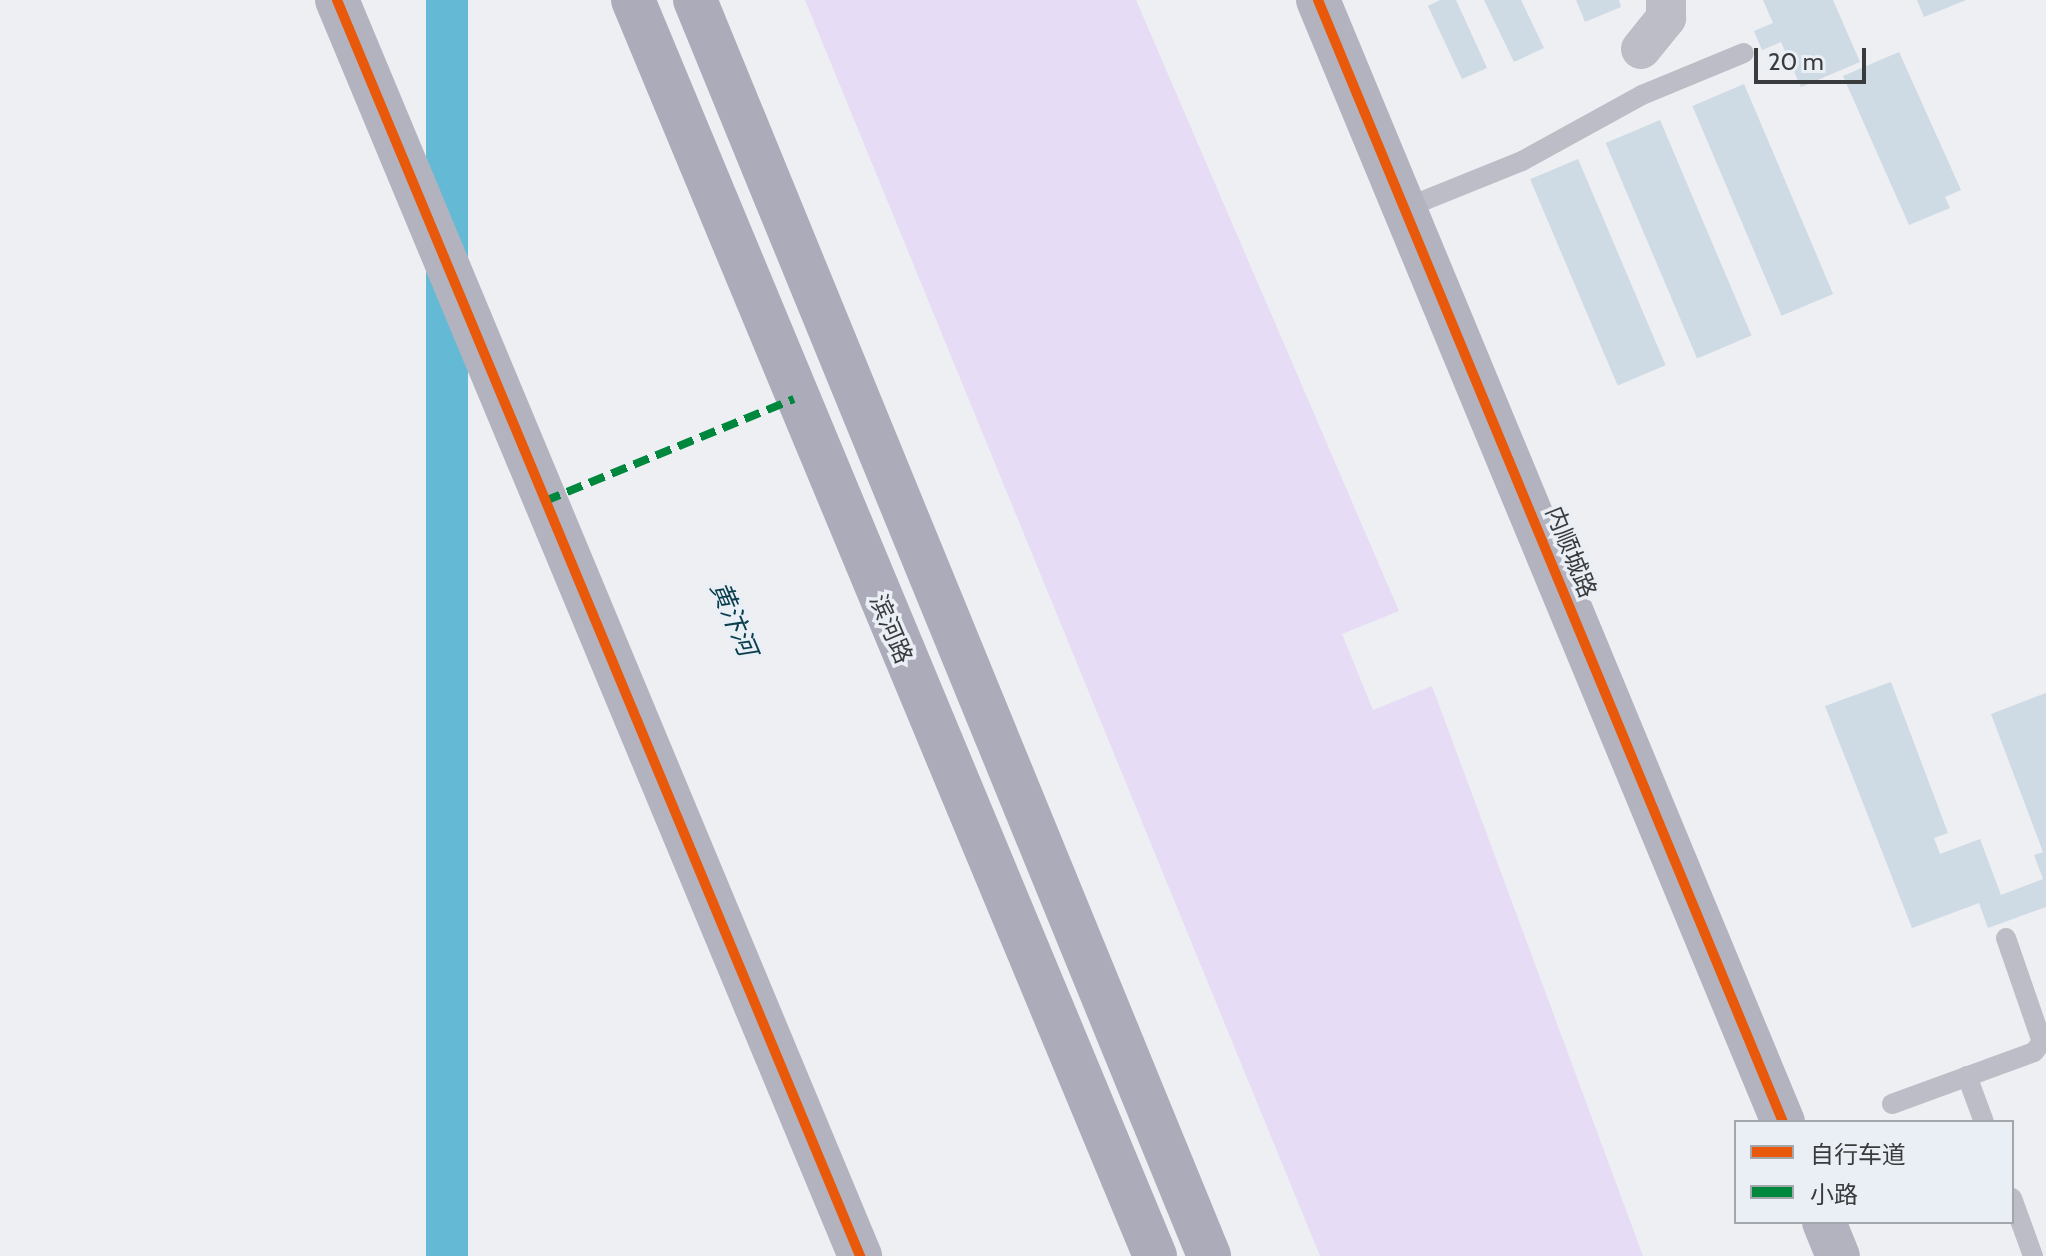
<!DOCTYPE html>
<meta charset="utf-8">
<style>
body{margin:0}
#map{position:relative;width:2046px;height:1256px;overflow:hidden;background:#edeff2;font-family:Cabin,"Noto Sans SC",sans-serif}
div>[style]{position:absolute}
.green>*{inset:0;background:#e6dcf5}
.water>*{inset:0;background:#64bad4;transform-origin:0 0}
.building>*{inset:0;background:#cedae4;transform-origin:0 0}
.lane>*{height:20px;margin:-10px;padding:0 10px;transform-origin:10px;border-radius:10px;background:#bdbdc8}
.street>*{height:40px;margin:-20px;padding:0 20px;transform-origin:20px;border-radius:20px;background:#bdbdc8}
.secondary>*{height:44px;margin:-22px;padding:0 22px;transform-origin:22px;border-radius:22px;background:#b3b3c0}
.primary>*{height:44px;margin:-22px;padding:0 22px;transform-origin:22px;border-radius:22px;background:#acabba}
.quiet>*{height:8px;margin-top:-4px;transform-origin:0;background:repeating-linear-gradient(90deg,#00873e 0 16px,transparent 0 24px)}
.cycleway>*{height:10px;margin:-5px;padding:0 5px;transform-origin:5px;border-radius:5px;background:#e8590c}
span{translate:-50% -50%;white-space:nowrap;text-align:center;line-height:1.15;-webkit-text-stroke:7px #eaeef5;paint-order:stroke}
.street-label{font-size:24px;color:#393b3d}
.water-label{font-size:26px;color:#093e4d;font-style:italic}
.legend{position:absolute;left:1734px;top:1120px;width:280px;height:104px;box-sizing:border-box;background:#eaeef5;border:2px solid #a3a6ab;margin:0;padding:10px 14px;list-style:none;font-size:24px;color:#393b3d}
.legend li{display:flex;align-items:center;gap:16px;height:40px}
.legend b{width:40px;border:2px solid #a3a6ab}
.scale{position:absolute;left:1754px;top:48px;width:112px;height:36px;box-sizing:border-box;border:4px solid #393b3d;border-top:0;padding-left:10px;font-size:24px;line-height:28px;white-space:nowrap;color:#393b3d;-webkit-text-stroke:6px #eaeef5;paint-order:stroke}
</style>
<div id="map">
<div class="green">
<div style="clip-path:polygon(805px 0,1136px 0,1399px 611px,1342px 634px,1373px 710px,1432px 686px,1643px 1256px,1320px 1256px)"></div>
</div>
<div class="water">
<div style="left:426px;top:0;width:42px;height:1367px"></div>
</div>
<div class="building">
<div style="clip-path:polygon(1440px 0,1456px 0,1487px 68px,1462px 79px,1428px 6px)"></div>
<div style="clip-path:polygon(1484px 0,1521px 0,1544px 48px,1514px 62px)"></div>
<div style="clip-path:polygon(1576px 0,1619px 0,1621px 7px,1585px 22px)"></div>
<div style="clip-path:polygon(1763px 0,1833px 0,1860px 62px,1801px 87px,1781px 42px,1762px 50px,1754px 31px,1773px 23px)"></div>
<div style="clip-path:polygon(1917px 0,1966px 0,1924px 17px)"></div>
<div style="clip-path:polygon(1899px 52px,1961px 190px,1945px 197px,1950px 208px,1909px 225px,1843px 76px)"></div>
<div style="left:1744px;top:84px;width:228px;height:56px;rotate:67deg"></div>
<div style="left:1660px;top:120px;width:234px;height:59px;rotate:67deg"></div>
<div style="left:1578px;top:159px;width:224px;height:52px;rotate:67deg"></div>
<div style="clip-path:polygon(1891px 682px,1948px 833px,1934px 838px,1940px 854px,1980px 839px,2001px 895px,2043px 879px,2034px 855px,2043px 852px,1991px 714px,2046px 693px,2046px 907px,1988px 928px,1979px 903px,1912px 928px,1825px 706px)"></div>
</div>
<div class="lane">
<div style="left:1408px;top:207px;width:123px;rotate:-22deg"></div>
<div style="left:1522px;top:161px;width:137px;rotate:-28.8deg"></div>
<div style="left:1642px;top:95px;width:110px;rotate:-22.4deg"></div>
<div style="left:1967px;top:1076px;width:49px;rotate:69.7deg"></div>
<div style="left:1892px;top:1104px;width:151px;rotate:-20.1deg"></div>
<div style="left:2034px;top:1052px;width:13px;rotate:-51deg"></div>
<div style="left:2042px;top:1042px;width:110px;rotate:-109.1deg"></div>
<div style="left:2012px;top:1198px;width:62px;rotate:70.1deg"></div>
</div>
<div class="street">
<div style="left:1641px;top:49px;width:40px;rotate:-51deg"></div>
<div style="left:1666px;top:18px;width:18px;rotate:-90deg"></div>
</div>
<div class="secondary">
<div style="left:337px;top:0;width:1361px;rotate:67.39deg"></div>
<div style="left:1318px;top:0;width:1215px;rotate:67.49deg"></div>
<div style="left:1824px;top:1222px;width:37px;rotate:68deg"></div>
</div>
<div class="primary">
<div style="left:633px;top:0;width:1360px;rotate:67.43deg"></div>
<div style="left:695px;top:0;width:1357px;rotate:67.74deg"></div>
</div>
<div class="quiet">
<div style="left:545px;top:501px;width:269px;rotate:-22.3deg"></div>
</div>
<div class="cycleway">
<div style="left:337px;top:0;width:1361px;rotate:67.39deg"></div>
<div style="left:1318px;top:0;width:1215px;rotate:67.49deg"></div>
</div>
<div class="street-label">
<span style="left:1571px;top:552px;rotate:68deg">内顺城路</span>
<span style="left:891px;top:629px;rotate:67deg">滨河路</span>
</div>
<div class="water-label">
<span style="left:733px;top:619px;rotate:67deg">黄汴河</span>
</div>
<ul class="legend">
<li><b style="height:10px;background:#e8590c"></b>自行车道</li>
<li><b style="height:10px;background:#00873e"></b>小路</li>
</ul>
<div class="scale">20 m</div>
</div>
